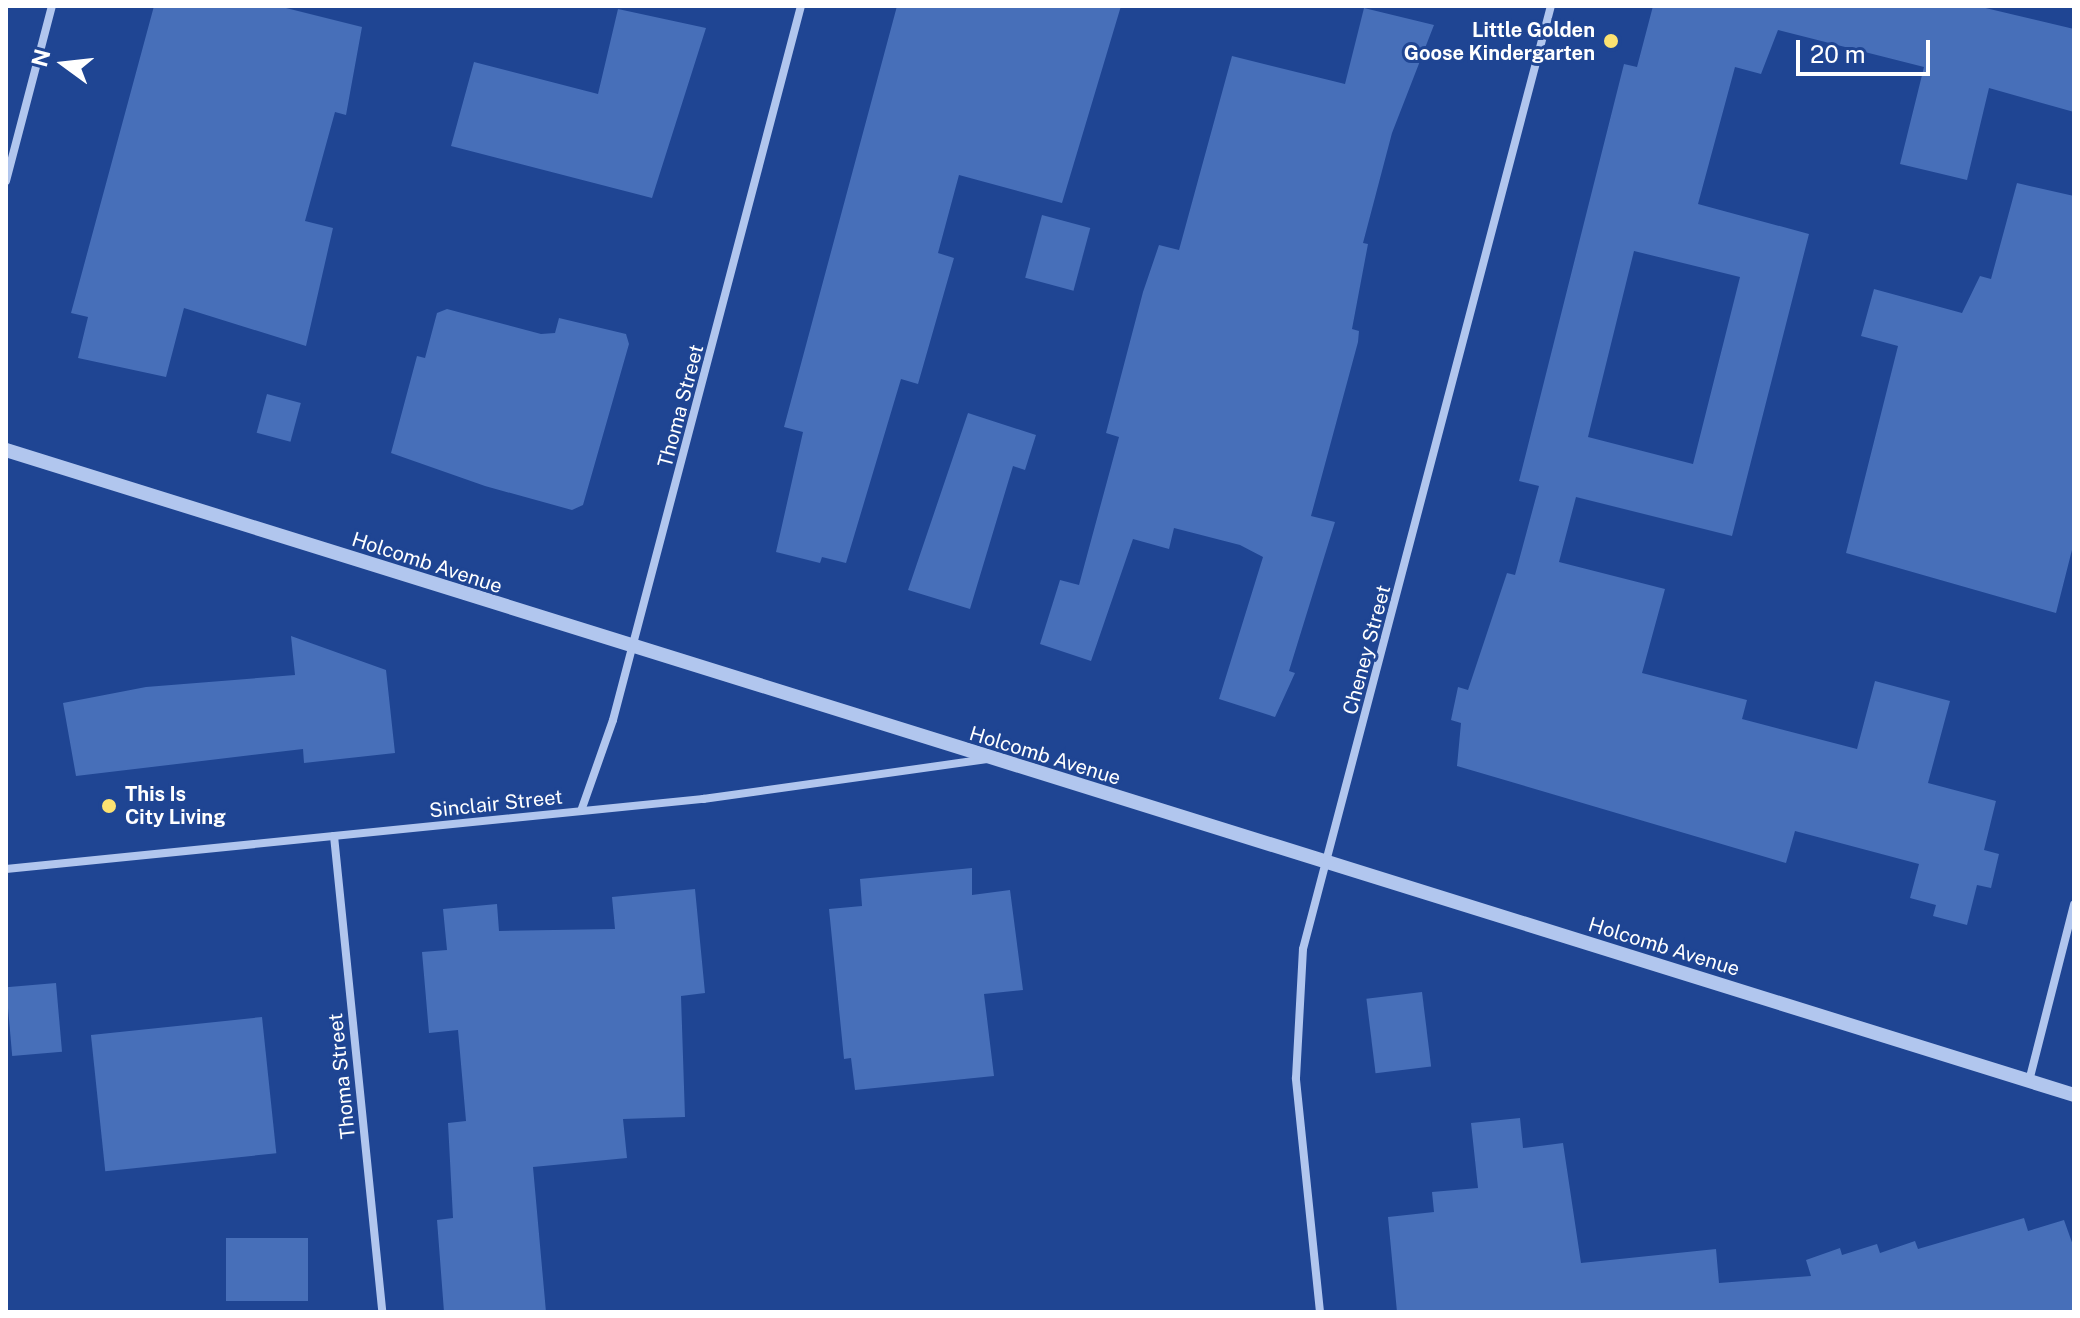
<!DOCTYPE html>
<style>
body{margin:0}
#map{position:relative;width:2080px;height:1318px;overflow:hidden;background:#1f4593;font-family:"Public Sans",sans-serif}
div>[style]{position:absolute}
.building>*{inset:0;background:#476fb9;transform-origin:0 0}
.minor>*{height:8px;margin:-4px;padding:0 4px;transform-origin:4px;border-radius:4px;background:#b1c6ee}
.tertiary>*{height:14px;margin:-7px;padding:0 7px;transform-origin:7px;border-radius:7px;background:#b1c6ee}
.dots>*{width:22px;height:22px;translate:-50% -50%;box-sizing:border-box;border:4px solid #1f4593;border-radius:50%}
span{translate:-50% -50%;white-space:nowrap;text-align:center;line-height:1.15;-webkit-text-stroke:6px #1f4593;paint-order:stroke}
.poi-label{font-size:20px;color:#fff;font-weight:700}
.right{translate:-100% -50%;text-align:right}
.left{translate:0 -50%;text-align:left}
.street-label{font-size:20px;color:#fff}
.frame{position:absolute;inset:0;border:8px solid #fff;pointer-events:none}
.north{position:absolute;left:24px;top:24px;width:80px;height:80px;-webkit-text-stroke:6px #1f4593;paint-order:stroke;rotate:285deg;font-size:22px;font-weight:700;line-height:32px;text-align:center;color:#fff}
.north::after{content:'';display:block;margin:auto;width:28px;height:36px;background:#fff;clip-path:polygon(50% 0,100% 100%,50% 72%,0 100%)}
.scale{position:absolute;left:1796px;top:40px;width:134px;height:36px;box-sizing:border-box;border:4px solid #fff;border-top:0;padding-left:10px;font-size:24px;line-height:28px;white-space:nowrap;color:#fff;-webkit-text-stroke:6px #1f4593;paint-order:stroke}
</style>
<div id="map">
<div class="building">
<div style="clip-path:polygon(154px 6px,278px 6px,362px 27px,346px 115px,335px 112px,305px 221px,333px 228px,306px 346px,184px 308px,166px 377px,78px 358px,88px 317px,71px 313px)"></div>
<div style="clip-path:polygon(897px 6px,1121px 6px,1062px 203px,959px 175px,938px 253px,954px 258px,918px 384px,901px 379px,846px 563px,822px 557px,820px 563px,776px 552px,803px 432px,784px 427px)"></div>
<div style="clip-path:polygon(evenodd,1653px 6px,1977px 6px,2074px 29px,2074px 112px,1989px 88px,1967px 180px,1900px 164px,1924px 67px,1778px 30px,1761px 74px,1735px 67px,1698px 204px,1809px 234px,1732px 536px,1576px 497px,1559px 562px,1665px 589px,1642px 673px,1747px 700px,1742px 719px,1857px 749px,1875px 681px,1950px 701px,1928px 783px,1996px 801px,1984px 850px,1999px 854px,1991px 888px,1977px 885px,1967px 925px,1933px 916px,1936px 905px,1910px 898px,1919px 864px,1795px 831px,1786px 863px,1457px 766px,1461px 723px,1451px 720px,1458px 687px,1468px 690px,1507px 573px,1515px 575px,1539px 486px,1519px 481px,1624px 64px,1637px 67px,1653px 6px,1634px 251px,1740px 277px,1693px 464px,1588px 437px,1634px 251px)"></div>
<div style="clip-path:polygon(1364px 8px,1434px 25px,1392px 133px,1363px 243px,1368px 244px,1352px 329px,1359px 331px,1358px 342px,1311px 516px,1335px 522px,1289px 671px,1295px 673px,1275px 717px,1219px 699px,1263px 557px,1240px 545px,1174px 528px,1169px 549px,1133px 539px,1091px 661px,1040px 644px,1060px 580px,1079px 585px,1119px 437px,1106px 433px,1143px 292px,1159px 245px,1179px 250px,1232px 56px,1345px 84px)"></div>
<div style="clip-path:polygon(618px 9px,706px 28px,652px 198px,451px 146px,474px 62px,598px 94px)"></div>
<div style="clip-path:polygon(2017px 183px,2074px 196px,2074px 542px,2056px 613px,1846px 553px,1898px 346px,1861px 336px,1874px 289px,1962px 313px,1980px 276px,1991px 279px)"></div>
<div style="left:1042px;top:215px;width:50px;height:65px;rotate:15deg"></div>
<div style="clip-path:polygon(447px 309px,541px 334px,555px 333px,559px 318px,626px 334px,629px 344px,583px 505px,572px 510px,485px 486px,391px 453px,417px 356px,425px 358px,437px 313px)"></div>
<div style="left:267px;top:394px;width:35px;height:40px;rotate:15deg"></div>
<div style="clip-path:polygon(968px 413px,1036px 435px,1025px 470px,1013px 466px,970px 609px,908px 590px)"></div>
<div style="clip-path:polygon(291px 636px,386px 670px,395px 753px,304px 763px,303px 749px,76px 776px,63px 703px,146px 687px,295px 675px)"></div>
<div style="clip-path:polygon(972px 868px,972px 895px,1010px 890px,1023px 990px,984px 994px,994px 1076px,855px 1090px,851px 1058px,844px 1059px,829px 909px,862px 906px,860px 879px)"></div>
<div style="clip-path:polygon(695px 889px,705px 993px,681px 996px,685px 1117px,623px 1119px,627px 1158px,533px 1167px,546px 1312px,444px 1312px,437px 1220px,453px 1218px,448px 1123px,466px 1121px,458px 1030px,429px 1033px,422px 952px,447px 950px,443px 909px,497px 904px,499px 931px,615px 929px,612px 897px)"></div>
<div style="left:56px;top:983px;width:69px;height:50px;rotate:85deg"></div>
<div style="left:1422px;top:992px;width:75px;height:56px;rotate:83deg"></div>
<div style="left:262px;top:1017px;width:137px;height:172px;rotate:84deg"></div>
<div style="clip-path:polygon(1520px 1118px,1523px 1148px,1563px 1143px,1581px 1263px,1716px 1249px,1719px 1283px,1811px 1276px,1806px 1260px,1840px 1248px,1842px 1255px,1877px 1244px,1880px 1253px,1915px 1241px,1918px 1249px,2024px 1218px,2028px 1231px,2064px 1220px,2074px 1248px,2074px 1312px,1397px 1312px,1388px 1217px,1434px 1212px,1432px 1192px,1478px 1188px,1471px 1123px)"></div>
<div style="left:226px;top:1238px;width:82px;height:63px"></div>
</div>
<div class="minor">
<div style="left:6px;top:181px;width:181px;rotate:-75.3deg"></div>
<div style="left:581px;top:811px;width:96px;rotate:-70.6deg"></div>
<div style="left:613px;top:720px;width:738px;rotate:-75.25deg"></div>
<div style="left:334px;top:836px;width:478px;rotate:84.2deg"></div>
<div style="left:6px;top:869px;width:701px;rotate:-5.74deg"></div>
<div style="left:703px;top:799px;width:287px;rotate:-8deg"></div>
<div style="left:2029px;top:1081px;width:182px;rotate:-75.7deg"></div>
<div style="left:1320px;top:1312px;width:235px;rotate:-95.9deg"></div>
<div style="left:1296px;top:1078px;width:129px;rotate:-86.9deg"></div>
<div style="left:1303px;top:949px;width:975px;rotate:-75.27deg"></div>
</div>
<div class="tertiary">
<div style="left:6px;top:450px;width:2166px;rotate:17.32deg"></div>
</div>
<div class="dots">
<div style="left:1611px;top:41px;background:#fce271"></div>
<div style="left:109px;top:806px;background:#fce271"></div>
</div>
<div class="poi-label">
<span class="right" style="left:1595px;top:42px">Little Golden<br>Goose Kindergarten</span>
<span class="left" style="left:125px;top:806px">This Is<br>City Living</span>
</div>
<div class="street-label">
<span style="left:681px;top:406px;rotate:-75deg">Thoma Street</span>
<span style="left:427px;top:563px;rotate:18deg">Holcomb Avenue</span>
<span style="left:1367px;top:650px;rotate:-75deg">Cheney Street</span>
<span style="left:1045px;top:756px;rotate:17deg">Holcomb Avenue</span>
<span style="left:496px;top:804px;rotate:-6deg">Sinclair Street</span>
<span style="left:1664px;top:947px;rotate:17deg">Holcomb Avenue</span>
<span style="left:342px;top:1076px;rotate:-96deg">Thoma Street</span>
</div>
<div class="frame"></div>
<div class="north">N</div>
<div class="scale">20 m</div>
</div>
